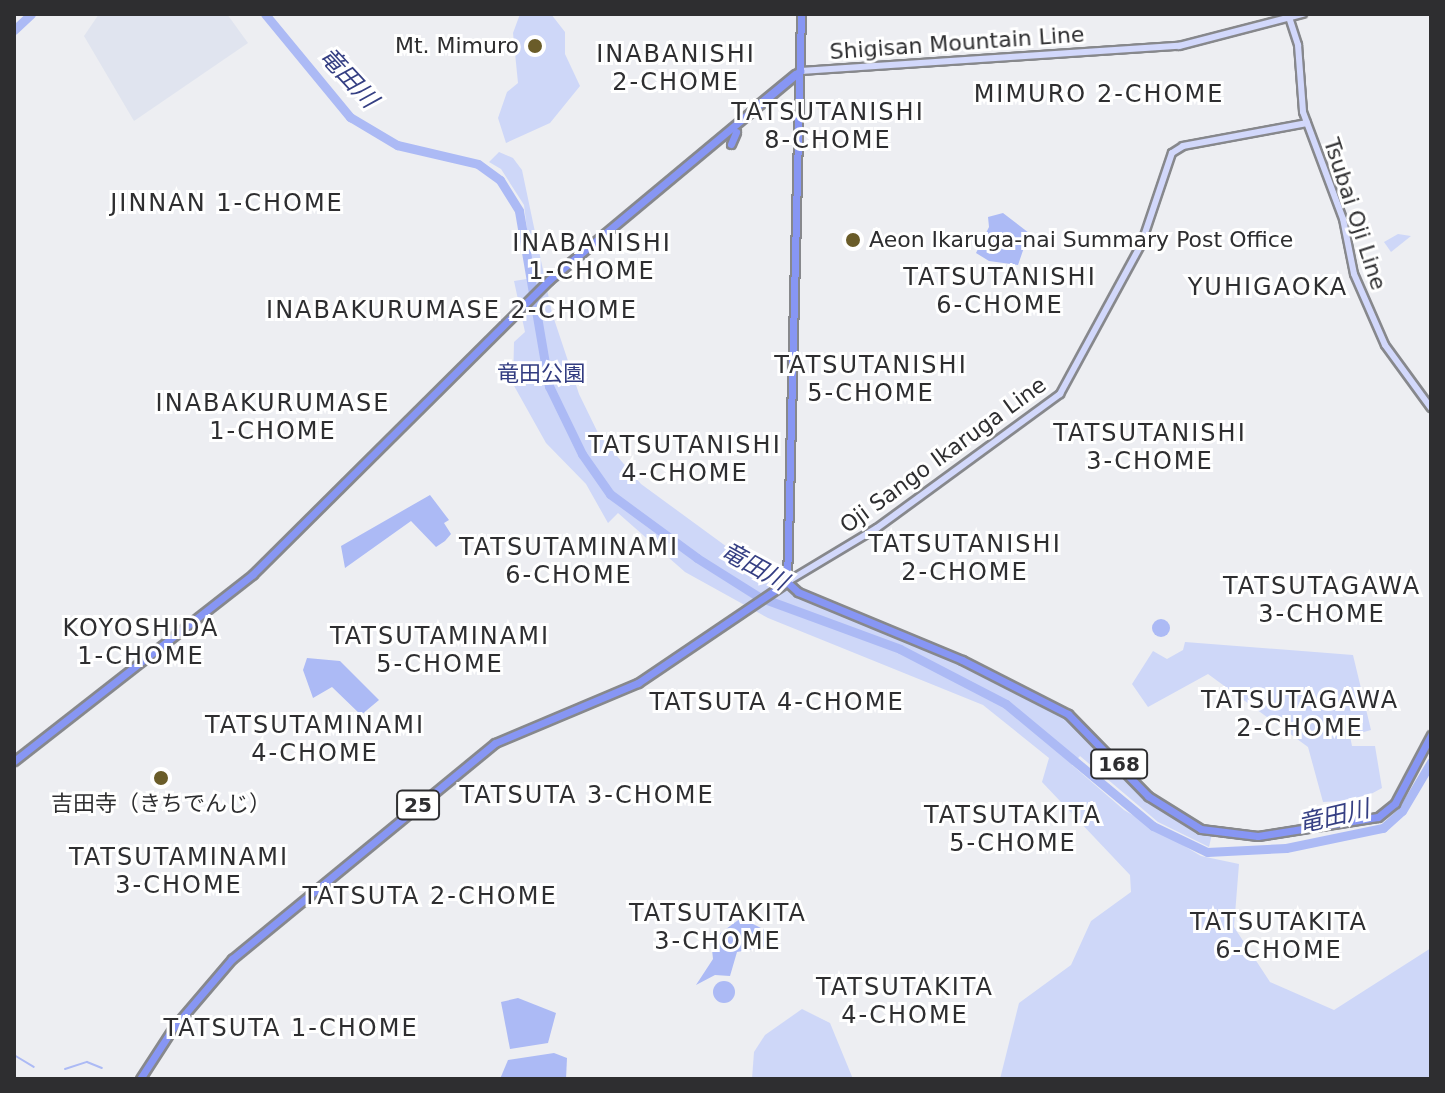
<!DOCTYPE html>
<meta charset="utf-8">
<style>
body{margin:0}
#map{position:relative;width:1445px;height:1093px;overflow:hidden;background:#edeef2;font-family:"DejaVu Sans","Noto Sans JP",sans-serif}
div>[style]{position:absolute}
.built>*{inset:0;background:#e0e4ef}
.green>*{inset:0;background:#ced7f8}
.water>*{inset:0;background:#acbaf5}
.round{border-radius:50%}
.stream>*{height:2px;margin:-1px;padding:0 1px;transform-origin:1px;border-radius:1px;background:#acbaf5}
.river>*{height:9px;margin:-4.5px;padding:0 4.5px;transform-origin:4.5px;border-radius:4.5px;background:#acbaf5}
.roads{filter:drop-shadow(2px 0 #87888c) drop-shadow(-2px 0 #87888c) drop-shadow(0 2px #87888c) drop-shadow(0 -2px #87888c)}
.secondary>*{height:6px;margin:-3px;padding:0 3px;transform-origin:3px;border-radius:3px;background:#d2d8fb}
.trunk>*{height:7px;margin:-3.5px;padding:0 3.5px;transform-origin:3.5px;border-radius:3.5px;background:#8796f4}
.dots>*{width:22px;height:22px;translate:-50% -50%;box-sizing:border-box;border:4px solid #fff;border-radius:50%}
span{translate:-50% -50%;white-space:nowrap;text-align:center;line-height:1.15;-webkit-text-stroke:6px #fff;paint-order:stroke}
.shield-label span{padding:2px 6px;background:#fff;border:2px solid;border-radius:6px;-webkit-text-stroke-width:0}
.shield-label{font-size:20px;color:#2e2e30;font-weight:700}
.street-label{font-size:22px;color:#2e2e30}
.poi-label{font-size:22px;color:#2e2e30}
.right{translate:-100% -50%;text-align:right}
.left{translate:0 -50%;text-align:left}
.park-label{font-size:22px;color:#323c81}
.neighbourhood-label{font-size:24px;color:#2e2e30;letter-spacing:2px}
.water-label{font-size:24px;color:#353f83;font-style:italic}
.frame{position:absolute;inset:0;border:16px solid #2e2e30;pointer-events:none}
</style>
<div id="map">
<div class="built">
<div style="clip-path:polygon(99px 14px,227px 14px,248px 43px,134px 121px,84px 36px)"></div>
</div>
<div class="green">
<div style="clip-path:polygon(520px 14px,551px 14px,565px 32px,565px 54px,580px 86px,550px 123px,506px 143px,498px 118px,507px 92px,518px 83px,513px 33px)"></div>
<div style="clip-path:polygon(499px 152px,513px 158px,522px 170px,552px 313px,579px 394px,599px 435px,641px 484px,790px 593px,950px 660px,1074px 722px,1151px 801px,1212px 834px,1209px 847px,1158px 822px,1080px 756px,1072px 765px,1124px 810px,1201px 856px,1239px 864px,1234px 927px,1270px 982px,1334px 1010px,1431px 948px,1431px 1079px,1000px 1079px,1019px 1003px,1071px 965px,1091px 921px,1131px 892px,1130px 875px,1042px 782px,1049px 758px,983px 705px,768px 618px,685px 572px,618px 513px,608px 523px,586px 484px,546px 443px,513px 384px,514px 342px,525px 332px,514px 281px,533px 278px,524px 205px,501px 169px,489px 162px)"></div>
<div style="clip-path:polygon(1398px 234px,1411px 236px,1391px 252px,1384px 242px)"></div>
<div style="clip-path:polygon(1185px 642px,1353px 655px,1371px 730px,1350px 736px,1352px 746px,1375px 746px,1382px 788px,1360px 800px,1323px 802px,1308px 747px,1208px 674px,1148px 707px,1132px 684px,1153px 651px,1167px 659px,1183px 650px)"></div>
<div style="clip-path:polygon(802px 1009px,830px 1023px,853px 1079px,752px 1079px,754px 1052px,765px 1035px)"></div>
</div>
<div class="water">
<div style="clip-path:polygon(1003px 213px,1029px 233px,1018px 265px,989px 261px,976px 253px,989px 227px,988px 217px)"></div>
<div style="clip-path:polygon(430px 495px,449px 520px,444px 523px,451px 534px,445px 541px,436px 547px,411px 521px,345px 568px,341px 546px)"></div>
<div class="round" style="left:1152px;top:619px;width:18px;height:18px"></div>
<div style="clip-path:polygon(307px 658px,340px 661px,379px 700px,361px 715px,332px 687px,313px 698px,303px 670px)"></div>
<div style="clip-path:polygon(741px 918px,771px 933px,770px 946px,737px 952px,730px 976px,715px 975px,696px 985px,713px 959px,711px 940px)"></div>
<div class="round" style="left:713px;top:981px;width:22px;height:22px"></div>
<div style="clip-path:polygon(518px 998px,556px 1013px,548px 1043px,510px 1049px,501px 1002px)"></div>
<div style="clip-path:polygon(554px 1053px,567px 1058px,566px 1079px,500px 1079px,508px 1060px)"></div>
</div>
<div class="stream">
<div style="left:14px;top:1055px;width:23px;rotate:31deg"></div>
<div style="left:65px;top:1069px;width:23px;rotate:-18deg"></div>
<div style="left:87px;top:1062px;width:16px;rotate:22deg"></div>
</div>
<div class="river">
<div style="left:265px;top:14px;width:134px;rotate:50.5deg"></div>
<div style="left:350px;top:117px;width:55px;rotate:30.8deg"></div>
<div style="left:397px;top:145px;width:83px;rotate:13.2deg"></div>
<div style="left:478px;top:164px;width:27px;rotate:36deg"></div>
<div style="left:500px;top:180px;width:36px;rotate:58deg"></div>
<div style="left:519px;top:211px;width:178px;rotate:80.3deg"></div>
<div style="left:549px;top:386px;width:76px;rotate:64.1deg"></div>
<div style="left:582px;top:454px;width:49px;rotate:55deg"></div>
<div style="left:610px;top:494px;width:108px;rotate:36.3deg"></div>
<div style="left:697px;top:558px;width:73px;rotate:32.2deg"></div>
<div style="left:759px;top:597px;width:150px;rotate:20.2deg"></div>
<div style="left:900px;top:649px;width:119px;rotate:27.4deg"></div>
<div style="left:1006px;top:704px;width:191px;rotate:39.7deg"></div>
<div style="left:1153px;top:826px;width:60px;rotate:25.7deg"></div>
<div style="left:1207px;top:852px;width:79px;rotate:-2.9deg"></div>
<div style="left:1286px;top:848px;width:99px;rotate:-11.7deg"></div>
<div style="left:1383px;top:828px;width:25px;rotate:-42deg"></div>
<div style="left:1402px;top:811px;width:57px;rotate:-59.4deg"></div>
<div style="left:14px;top:30px;width:23px;rotate:-43deg"></div>
</div>
<div class="roads">
<div class="secondary">
<div style="left:1288px;top:14px;width:33px;rotate:72deg"></div>
<div style="left:1298px;top:45px;width:67px;rotate:85.7deg"></div>
<div style="left:1303px;top:112px;width:114px;rotate:69.5deg"></div>
<div style="left:1343px;top:219px;width:56px;rotate:78.7deg"></div>
<div style="left:1354px;top:274px;width:77px;rotate:66.4deg"></div>
<div style="left:1385px;top:345px;width:78px;rotate:53.9deg"></div>
<div style="left:800px;top:71px;width:380px;rotate:-3.8deg"></div>
<div style="left:1179px;top:46px;width:128px;rotate:-14.5deg"></div>
<div style="left:787px;top:582px;width:105px;rotate:-31deg"></div>
<div style="left:877px;top:528px;width:227px;rotate:-36.2deg"></div>
<div style="left:1060px;top:394px;width:170px;rotate:-61.5deg"></div>
<div style="left:1141px;top:245px;width:97px;rotate:-71.4deg"></div>
<div style="left:1172px;top:153px;width:13px;rotate:-32deg"></div>
<div style="left:1183px;top:146px;width:126px;rotate:-10.5deg"></div>
</div>
<div class="trunk">
<div style="left:755px;top:107px;width:52px;rotate:-39.5deg"></div>
<div style="left:731px;top:144px;width:13px;rotate:-67deg"></div>
<div style="left:787px;top:582px;width:15px;rotate:42deg"></div>
<div style="left:798px;top:592px;width:178px;rotate:22.5deg"></div>
<div style="left:962px;top:660px;width:119px;rotate:27deg"></div>
<div style="left:1068px;top:714px;width:115px;rotate:45.7deg"></div>
<div style="left:1148px;top:796px;width:62px;rotate:31.9deg"></div>
<div style="left:1201px;top:829px;width:57px;rotate:7deg"></div>
<div style="left:1258px;top:836px;width:121px;rotate:-9deg"></div>
<div style="left:1378px;top:817px;width:22px;rotate:-39deg"></div>
<div style="left:1395px;top:803px;width:77px;rotate:-62.1deg"></div>
<div style="left:787px;top:582px;width:568px;rotate:-88.59deg"></div>
<div style="left:14px;top:761px;width:303px;rotate:-38deg"></div>
<div style="left:253px;top:574px;width:417px;rotate:-44.8deg"></div>
<div style="left:549px;top:280px;width:327px;rotate:-39.8deg"></div>
<div style="left:140px;top:1079px;width:61px;rotate:-57.1deg"></div>
<div style="left:173px;top:1028px;width:91px;rotate:-49.5deg"></div>
<div style="left:232px;top:959px;width:340px;rotate:-39.4deg"></div>
<div style="left:495px;top:743px;width:155px;rotate:-22.8deg"></div>
<div style="left:638px;top:683px;width:180px;rotate:-34.1deg"></div>
</div>
</div>
<div class="dots">
<div style="left:535px;top:46px;background:#6a5c29"></div>
<div style="left:853px;top:240px;background:#6a5c29"></div>
<div style="left:161px;top:778px;background:#6a5c29"></div>
</div>
<div class="shield-label">
<span style="left:1119px;top:764px">168</span>
<span style="left:418px;top:805px">25</span>
</div>
<div class="street-label">
<span style="left:957px;top:43px;rotate:-4deg">Shigisan Mountain Line</span>
<span style="left:1355px;top:214px;rotate:72deg">Tsubai Oji Line</span>
<span style="left:943px;top:455px;rotate:-36deg">Oji Sango Ikaruga Line</span>
</div>
<div class="poi-label">
<span class="right" style="left:519px;top:46px">Mt. Mimuro</span>
<span class="left" style="left:869px;top:240px">Aeon Ikaruga-nai Summary Post Office</span>
<span style="left:161px;top:804px">吉田寺（きちでんじ）</span>
</div>
<div class="park-label">
<span style="left:541px;top:374px">竜田公園</span>
</div>
<div class="neighbourhood-label">
<span style="left:676px;top:69px">INABANISHI<br>2-CHOME</span>
<span style="left:1099px;top:95px">MIMURO 2-CHOME</span>
<span style="left:828px;top:127px">TATSUTANISHI<br>8-CHOME</span>
<span style="left:227px;top:204px">JINNAN 1-CHOME</span>
<span style="left:592px;top:258px">INABANISHI<br>1-CHOME</span>
<span style="left:1000px;top:292px">TATSUTANISHI<br>6-CHOME</span>
<span style="left:1268px;top:288px">YUHIGAOKA</span>
<span style="left:452px;top:311px">INABAKURUMASE 2-CHOME</span>
<span style="left:871px;top:380px">TATSUTANISHI<br>5-CHOME</span>
<span style="left:273px;top:418px">INABAKURUMASE<br>1-CHOME</span>
<span style="left:1150px;top:448px">TATSUTANISHI<br>3-CHOME</span>
<span style="left:685px;top:460px">TATSUTANISHI<br>4-CHOME</span>
<span style="left:965px;top:559px">TATSUTANISHI<br>2-CHOME</span>
<span style="left:569px;top:562px">TATSUTAMINAMI<br>6-CHOME</span>
<span style="left:1322px;top:601px">TATSUTAGAWA<br>3-CHOME</span>
<span style="left:141px;top:643px">KOYOSHIDA<br>1-CHOME</span>
<span style="left:440px;top:651px">TATSUTAMINAMI<br>5-CHOME</span>
<span style="left:1300px;top:715px">TATSUTAGAWA<br>2-CHOME</span>
<span style="left:777px;top:703px">TATSUTA 4-CHOME</span>
<span style="left:315px;top:740px">TATSUTAMINAMI<br>4-CHOME</span>
<span style="left:587px;top:796px">TATSUTA 3-CHOME</span>
<span style="left:1013px;top:830px">TATSUTAKITA<br>5-CHOME</span>
<span style="left:179px;top:872px">TATSUTAMINAMI<br>3-CHOME</span>
<span style="left:430px;top:897px">TATSUTA 2-CHOME</span>
<span style="left:718px;top:928px">TATSUTAKITA<br>3-CHOME</span>
<span style="left:1279px;top:937px">TATSUTAKITA<br>6-CHOME</span>
<span style="left:905px;top:1002px">TATSUTAKITA<br>4-CHOME</span>
<span style="left:291px;top:1029px">TATSUTA 1-CHOME</span>
</div>
<div class="water-label">
<span style="left:348px;top:78px;rotate:47deg">竜田川</span>
<span style="left:754px;top:567px;rotate:29deg">竜田川</span>
<span style="left:1334px;top:817px;rotate:-13deg">竜田川</span>
</div>
<div class="frame"></div>
</div>
